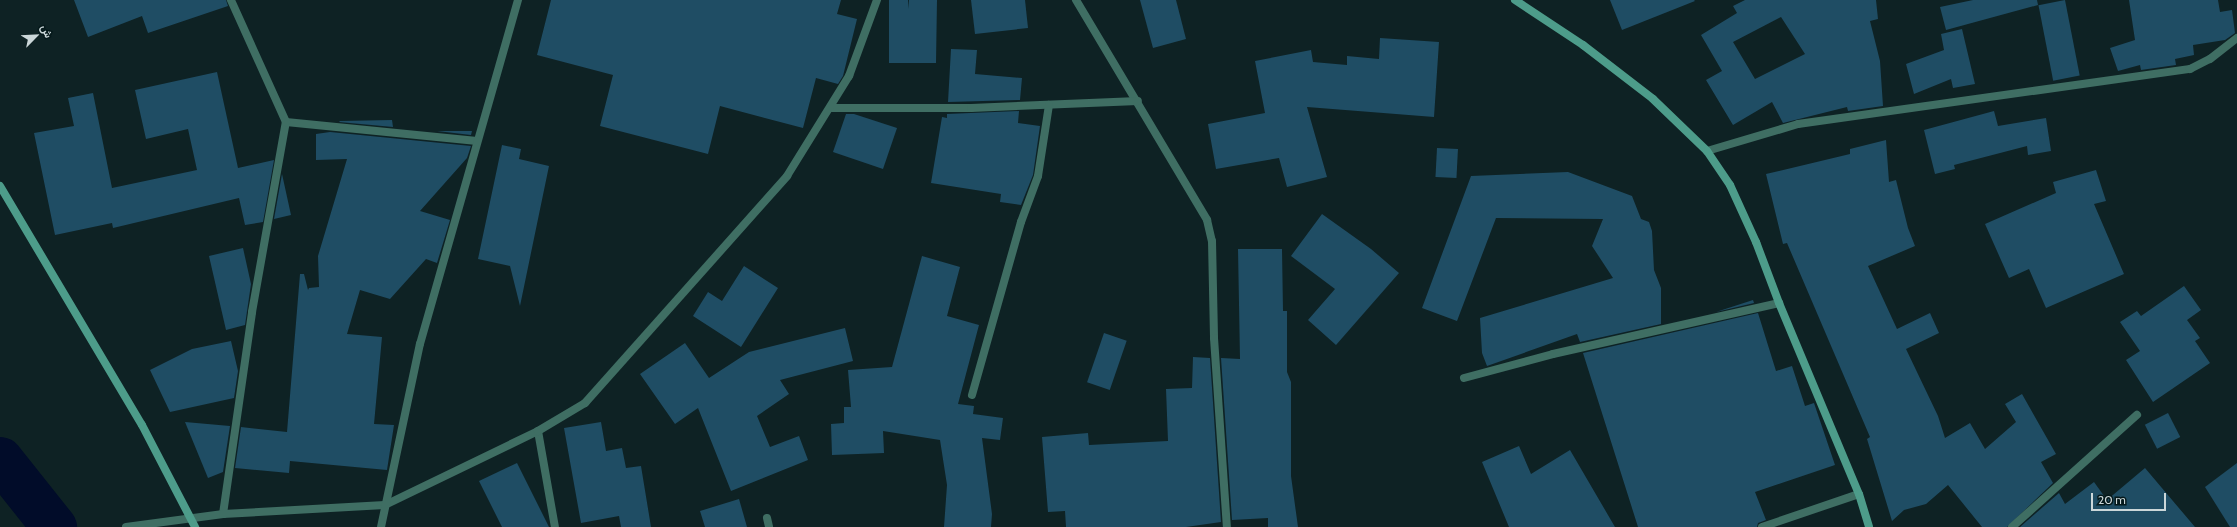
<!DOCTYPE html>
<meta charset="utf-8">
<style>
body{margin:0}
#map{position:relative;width:2237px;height:527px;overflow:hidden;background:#0e2224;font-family:Cabin,Vazirmatn,sans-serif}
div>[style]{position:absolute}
.river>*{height:45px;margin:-22.5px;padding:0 22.5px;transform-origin:22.5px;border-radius:22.5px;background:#010c29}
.building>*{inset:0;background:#1f4d64;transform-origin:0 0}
.street>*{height:8px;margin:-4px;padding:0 4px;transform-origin:4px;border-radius:4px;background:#3f6e63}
.secondary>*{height:8px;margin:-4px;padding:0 4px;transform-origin:4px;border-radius:4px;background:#4d9c8a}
span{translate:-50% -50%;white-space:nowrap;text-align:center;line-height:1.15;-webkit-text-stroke:3px #05191b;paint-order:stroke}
.north{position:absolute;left:16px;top:16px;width:40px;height:40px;-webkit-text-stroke:3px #05191b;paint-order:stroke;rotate:66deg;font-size:11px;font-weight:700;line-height:16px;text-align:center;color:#cbd7d9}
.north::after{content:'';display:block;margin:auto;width:14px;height:18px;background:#cbd7d9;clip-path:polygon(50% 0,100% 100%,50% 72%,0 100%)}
.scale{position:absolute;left:2091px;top:493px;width:75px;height:18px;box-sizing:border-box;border:2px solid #cbd7d9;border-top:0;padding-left:5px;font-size:12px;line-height:14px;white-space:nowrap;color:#cbd7d9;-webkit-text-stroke:3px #05191b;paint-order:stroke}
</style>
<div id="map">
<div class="river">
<div style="left:0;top:459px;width:87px;rotate:51.5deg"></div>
</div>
<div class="building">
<div style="clip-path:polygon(74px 0,226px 0,228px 6px,148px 33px,142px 16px,88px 37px)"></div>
<div style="clip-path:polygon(551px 0,841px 0,837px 14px,857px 19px,843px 76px,838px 84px,816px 78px,803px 128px,720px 106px,708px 154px,600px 126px,613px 75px,537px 55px)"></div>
<div style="clip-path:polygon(889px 0,908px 0,908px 9px,909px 0,937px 0,936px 63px,889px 63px)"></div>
<div style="clip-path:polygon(971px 0,1025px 0,1028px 28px,975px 34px)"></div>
<div style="clip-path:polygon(1140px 0,1176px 0,1186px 39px,1153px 48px)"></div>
<div style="clip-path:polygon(1610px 0,1694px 0,1695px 1px,1622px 30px)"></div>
<div style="clip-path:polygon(evenodd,1745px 0,1876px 0,1878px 19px,1870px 21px,1880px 61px,1883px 106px,1848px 111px,1847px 107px,1783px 123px,1772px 102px,1733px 125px,1706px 80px,1722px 71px,1701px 35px,1737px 13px,1733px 6px,1745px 0,1781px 17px,1805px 54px,1755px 79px,1733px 42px,1781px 17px)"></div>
<div style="clip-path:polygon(1973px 0,2037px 0,2038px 5px,1946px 30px,1940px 7px)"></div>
<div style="left:2065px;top:0;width:77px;height:27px;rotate:79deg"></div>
<div style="clip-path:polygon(2129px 0,2218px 0,2220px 12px,2232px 10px,2235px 33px,2225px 40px,2193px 45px,2194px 55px,2175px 59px,2176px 65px,2141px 70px,2140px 65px,2118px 71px,2110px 48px,2135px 40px)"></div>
<div style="clip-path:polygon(1962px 29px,1975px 84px,1953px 88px,1951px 79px,1914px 94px,1906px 64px,1944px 50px,1941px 34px)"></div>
<div style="clip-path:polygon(1380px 38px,1439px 42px,1434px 117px,1307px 107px,1327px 177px,1287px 187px,1279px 158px,1216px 169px,1208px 124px,1265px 113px,1255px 61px,1311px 50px,1313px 62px,1347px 65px,1347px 56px,1379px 59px)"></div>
<div style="clip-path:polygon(951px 49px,977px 50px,975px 74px,1022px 78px,1020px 100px,948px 102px)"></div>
<div style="clip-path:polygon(217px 72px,238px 168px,274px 160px,263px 222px,245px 225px,239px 198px,113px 228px,112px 223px,55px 235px,34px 133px,74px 126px,68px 98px,93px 93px,112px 188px,197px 170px,188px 129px,146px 139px,135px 90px)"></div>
<div style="clip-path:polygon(1019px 111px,1018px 123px,1040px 126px,1033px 175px,1021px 205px,1000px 202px,1001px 194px,931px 183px,942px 117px,947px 118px,947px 114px)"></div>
<div style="clip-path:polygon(1994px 111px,1998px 126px,2046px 118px,2051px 151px,2028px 155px,2027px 146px,1954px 165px,1955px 169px,1935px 174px,1924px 130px)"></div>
<div style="clip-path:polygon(846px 114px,854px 114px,897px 128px,883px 169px,833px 152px)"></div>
<div style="clip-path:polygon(392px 120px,393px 127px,339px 122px,340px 121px)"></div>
<div style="clip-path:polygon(437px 131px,472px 131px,471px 135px)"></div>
<div style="clip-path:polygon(330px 132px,471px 146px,467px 158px,420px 211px,450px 220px,437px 263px,426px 259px,390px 299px,360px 290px,347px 334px,382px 337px,374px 424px,394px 425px,387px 470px,290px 461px,289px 473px,235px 468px,241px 427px,287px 432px,300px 274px,304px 274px,308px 290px,309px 288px,319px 287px,318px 256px,347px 159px,316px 160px,316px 134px)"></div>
<div style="clip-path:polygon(1886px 140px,1889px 182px,1896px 180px,1908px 228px,1915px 246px,1868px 266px,1897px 329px,1930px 313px,1939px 333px,1906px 349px,1938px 416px,1945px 438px,1970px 423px,1985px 449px,2016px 422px,2005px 404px,2022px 394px,2056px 454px,2041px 462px,2053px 483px,2007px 527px,1982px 527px,1948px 485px,1926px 504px,1904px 510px,1892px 521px,1867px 439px,1870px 437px,1787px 243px,1783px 244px,1766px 174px,1850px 154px,1850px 149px)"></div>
<div style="clip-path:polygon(502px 145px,521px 149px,519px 159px,549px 166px,520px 306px,510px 266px,478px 259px)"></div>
<div style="left:1437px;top:148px;width:21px;height:29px;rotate:3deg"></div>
<div style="clip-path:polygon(2096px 170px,2106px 201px,2094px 204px,2124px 274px,2046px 308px,2029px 269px,2009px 278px,1985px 224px,2056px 193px,2053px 182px)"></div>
<div style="clip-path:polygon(1568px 172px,1632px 196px,1641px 219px,1649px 222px,1652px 231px,1654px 270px,1661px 288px,1661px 324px,1580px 342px,1577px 334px,1487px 366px,1482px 353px,1480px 318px,1613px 278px,1592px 246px,1603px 219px,1496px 218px,1457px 321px,1422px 308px,1471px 176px)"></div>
<div style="clip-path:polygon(282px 174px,291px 215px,274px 219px)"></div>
<div style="clip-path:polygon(1322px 214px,1371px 249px,1399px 273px,1336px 345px,1308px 320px,1335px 289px,1291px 256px)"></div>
<div style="clip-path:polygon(243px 248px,251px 284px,245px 325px,226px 330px,209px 256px)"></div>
<div style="clip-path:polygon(1238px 249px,1282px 249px,1283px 311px,1287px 311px,1287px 372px,1291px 382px,1291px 476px,1298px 527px,1268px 527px,1268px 518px,1232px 520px,1221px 358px,1240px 359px)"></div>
<div style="clip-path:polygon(922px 256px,960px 267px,947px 316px,979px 325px,958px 404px,974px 406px,973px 414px,1003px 418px,1000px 440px,982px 438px,992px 514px,991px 527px,944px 527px,947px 485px,940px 440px,883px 431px,884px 453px,832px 455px,831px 424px,844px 423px,844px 407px,851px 407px,848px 370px,892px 367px)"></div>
<div style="clip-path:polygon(744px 266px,778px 288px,741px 347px,693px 316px,708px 292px,722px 301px)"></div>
<div style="clip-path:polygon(2184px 286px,2201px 310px,2187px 320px,2200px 338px,2195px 341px,2210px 363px,2153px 402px,2126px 360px,2140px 351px,2120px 322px,2137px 311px,2141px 316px)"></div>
<div style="clip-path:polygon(1753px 300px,1754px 303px,1716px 312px)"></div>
<div style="clip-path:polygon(1758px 313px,1776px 371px,1792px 366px,1805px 406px,1814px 403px,1835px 465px,1755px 492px,1766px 520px,1758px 523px,1757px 527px,1638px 527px,1583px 353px)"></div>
<div style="clip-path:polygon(845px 328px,853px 361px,780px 380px,789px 394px,757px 416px,770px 447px,799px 436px,808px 460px,731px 491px,698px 408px,675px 424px,640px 374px,685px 343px,709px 378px,749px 352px)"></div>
<div style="left:1104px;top:333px;width:24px;height:52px;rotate:19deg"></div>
<div style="clip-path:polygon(231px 341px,238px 371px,234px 398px,170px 412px,150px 370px,194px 348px,192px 349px)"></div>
<div style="clip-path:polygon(1193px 357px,1210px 358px,1221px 522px,1186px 527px,1066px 527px,1065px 511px,1048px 512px,1042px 437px,1088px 433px,1089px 445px,1168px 441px,1166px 389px,1192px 388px)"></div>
<div style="left:2168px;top:413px;width:27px;height:26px;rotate:63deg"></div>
<div style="clip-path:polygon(185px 422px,230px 426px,223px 472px,208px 478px)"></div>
<div style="clip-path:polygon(601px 422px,606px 451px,622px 448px,626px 468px,641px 466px,651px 527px,621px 527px,619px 516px,581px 523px,564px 428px)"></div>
<div style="clip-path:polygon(1519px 446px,1531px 474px,1570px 450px,1615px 527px,1509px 527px,1482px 462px)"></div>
<div style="clip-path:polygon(517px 463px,549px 527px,502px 527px,479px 481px)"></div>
<div style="clip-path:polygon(2237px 463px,2237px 527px,2230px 527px,2205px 487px)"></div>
<div style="clip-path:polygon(2145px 468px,2195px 527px,2020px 527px,2059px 493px,2065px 504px,2094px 482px,2107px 500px)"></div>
<div style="clip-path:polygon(739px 499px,747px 527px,705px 527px,700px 511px)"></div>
</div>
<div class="street">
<div style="left:1076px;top:0;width:256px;rotate:59.2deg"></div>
<div style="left:1207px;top:220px;width:22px;rotate:77deg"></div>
<div style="left:1212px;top:241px;width:97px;rotate:88.8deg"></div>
<div style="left:1214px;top:338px;width:189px;rotate:86.1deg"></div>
<div style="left:831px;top:108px;width:140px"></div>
<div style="left:971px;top:108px;width:167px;rotate:-2.4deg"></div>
<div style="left:286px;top:122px;width:192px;rotate:5.7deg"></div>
<div style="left:1707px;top:151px;width:95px;rotate:-16.5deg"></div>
<div style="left:1798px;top:124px;width:396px;rotate:-8deg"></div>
<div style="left:2190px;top:69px;width:22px;rotate:-27deg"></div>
<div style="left:2210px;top:59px;width:34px;rotate:-38deg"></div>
<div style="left:1464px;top:378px;width:92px;rotate:-15.1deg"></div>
<div style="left:1553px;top:354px;width:232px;rotate:-12.7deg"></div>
<div style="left:972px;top:395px;width:180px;rotate:-74.2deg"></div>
<div style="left:1021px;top:222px;width:49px;rotate:-69.7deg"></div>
<div style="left:1038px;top:176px;width:72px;rotate:-81.2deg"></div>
<div style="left:538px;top:431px;width:97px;rotate:80deg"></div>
<div style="left:223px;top:514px;width:204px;rotate:-81.8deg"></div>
<div style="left:252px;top:312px;width:193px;rotate:-79.9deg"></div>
<div style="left:286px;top:122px;width:134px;rotate:-114.3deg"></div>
<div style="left:767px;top:518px;width:9px;rotate:77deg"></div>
<div style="left:126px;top:527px;width:98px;rotate:-7.6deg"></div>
<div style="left:223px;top:514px;width:162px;rotate:-3.2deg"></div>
<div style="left:385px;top:505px;width:170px;rotate:-25.8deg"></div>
<div style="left:538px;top:431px;width:55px;rotate:-30.8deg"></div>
<div style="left:585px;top:403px;width:304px;rotate:-48.3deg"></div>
<div style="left:787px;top:176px;width:118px;rotate:-58.2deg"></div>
<div style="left:849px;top:76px;width:81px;rotate:-69.8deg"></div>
<div style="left:381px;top:527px;width:187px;rotate:-78deg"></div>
<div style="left:420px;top:344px;width:358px;rotate:-74.1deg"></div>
<div style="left:1762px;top:527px;width:102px;rotate:-18.8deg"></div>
<div style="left:2012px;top:527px;width:168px;rotate:-41.9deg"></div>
</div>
<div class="secondary">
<div style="left:1515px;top:0;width:82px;rotate:33.5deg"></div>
<div style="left:1583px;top:45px;width:88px;rotate:37.6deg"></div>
<div style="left:1653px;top:99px;width:75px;rotate:43.9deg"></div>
<div style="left:1707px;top:151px;width:41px;rotate:55.9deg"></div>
<div style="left:1730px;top:185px;width:63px;rotate:65.5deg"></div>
<div style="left:1756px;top:242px;width:65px;rotate:69.3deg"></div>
<div style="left:1779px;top:303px;width:207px;rotate:67.3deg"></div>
<div style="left:1859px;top:494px;width:34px;rotate:73deg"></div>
<div style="left:0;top:186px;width:278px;rotate:59.3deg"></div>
<div style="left:142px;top:425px;width:115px;rotate:62.5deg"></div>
</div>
<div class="north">ش</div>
<div class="scale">20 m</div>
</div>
